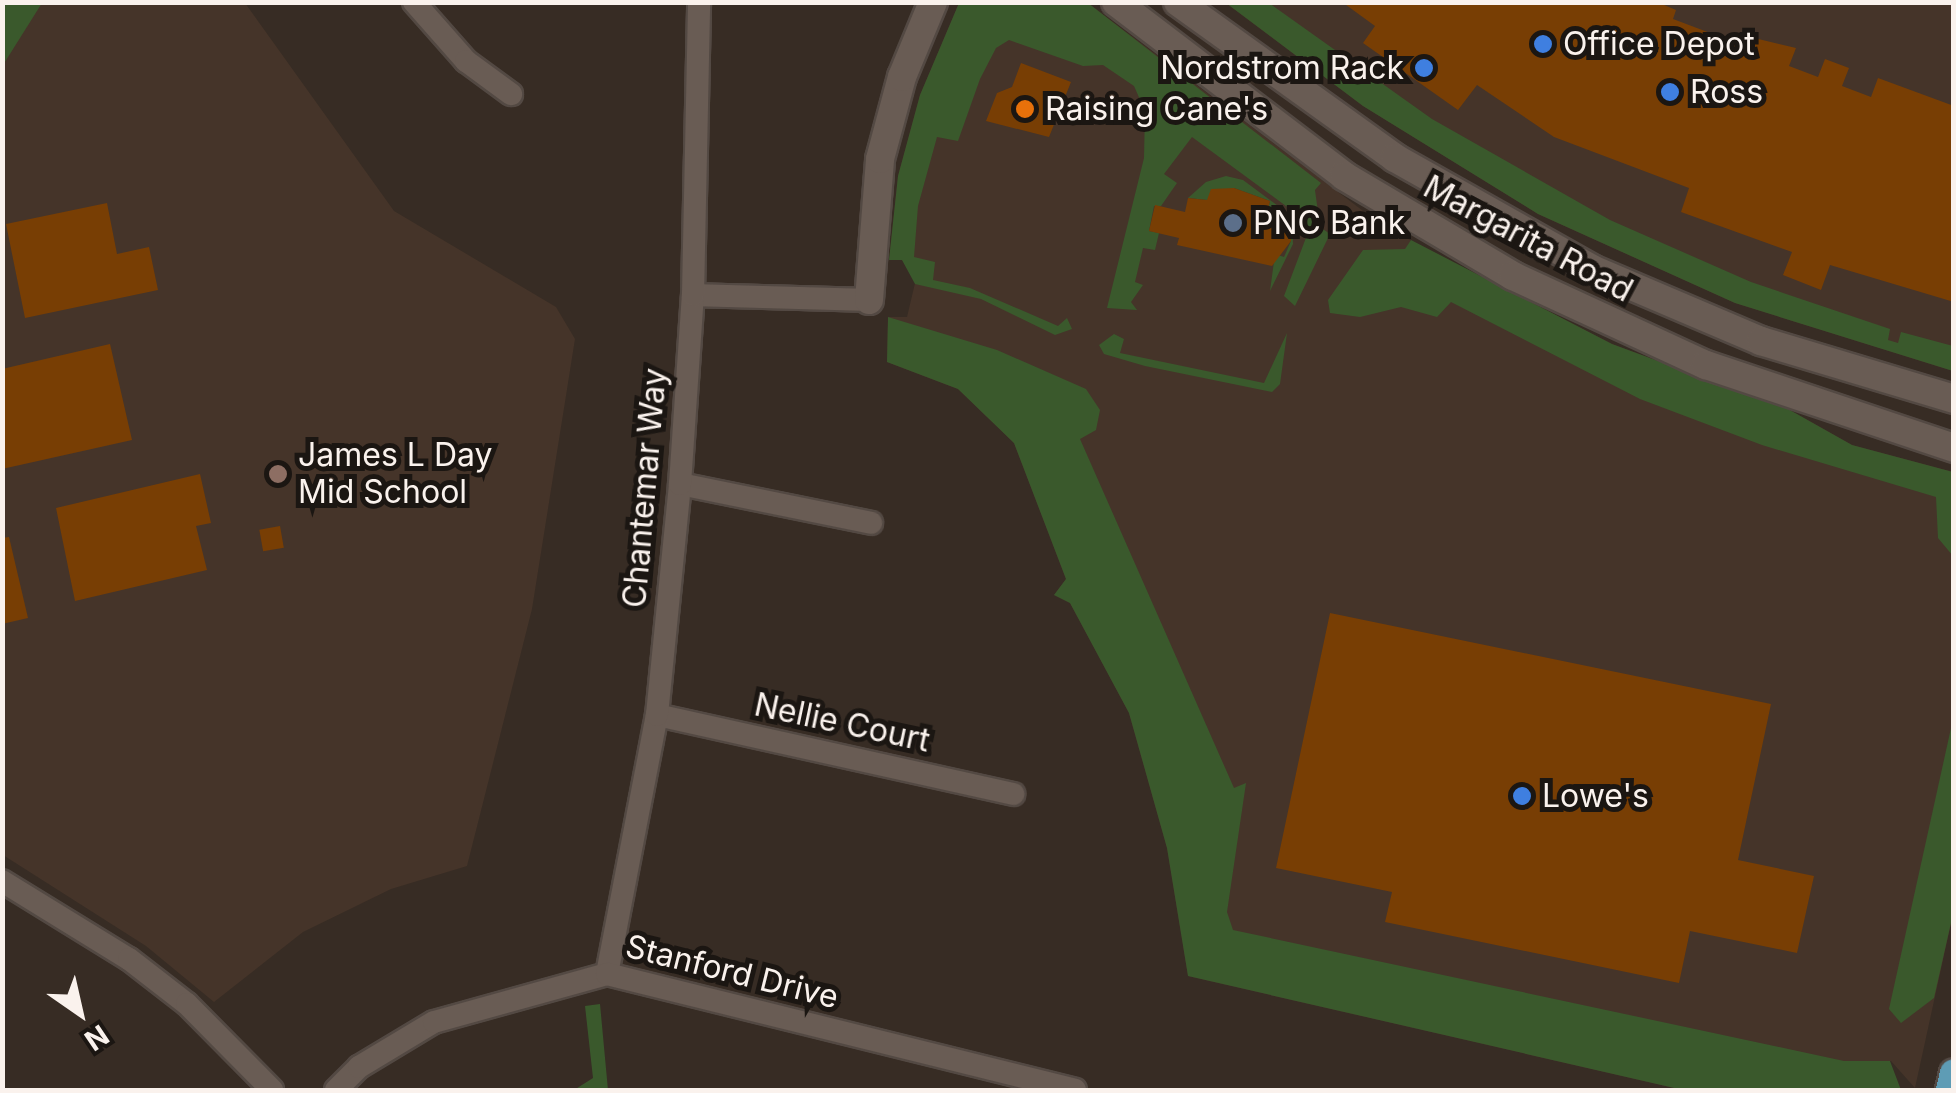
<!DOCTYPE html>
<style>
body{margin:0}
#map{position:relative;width:1956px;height:1093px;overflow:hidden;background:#372c24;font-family:Inter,sans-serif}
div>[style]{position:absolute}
.built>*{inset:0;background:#453429}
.green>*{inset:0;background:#3a592c}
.building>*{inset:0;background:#783e04;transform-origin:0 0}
.roads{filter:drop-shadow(2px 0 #534943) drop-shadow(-2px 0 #534943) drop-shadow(0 2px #534943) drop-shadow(0 -2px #534943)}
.minor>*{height:22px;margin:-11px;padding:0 11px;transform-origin:11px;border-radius:11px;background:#695c54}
.tertiary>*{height:28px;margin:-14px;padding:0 14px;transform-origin:14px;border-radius:14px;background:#695c54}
.secondary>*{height:28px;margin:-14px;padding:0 14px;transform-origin:14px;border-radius:14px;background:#695c54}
.primary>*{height:28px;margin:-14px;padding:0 14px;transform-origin:14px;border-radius:14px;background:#5e9cb5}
.dots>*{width:28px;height:28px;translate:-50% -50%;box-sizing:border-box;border:5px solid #1b1612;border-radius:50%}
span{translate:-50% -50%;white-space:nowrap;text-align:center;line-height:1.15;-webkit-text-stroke:10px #1b1612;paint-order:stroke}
.poi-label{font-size:32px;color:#faf2ed}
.left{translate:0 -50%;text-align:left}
.right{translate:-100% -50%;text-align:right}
.street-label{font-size:32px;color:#faf2ed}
.frame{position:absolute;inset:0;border:5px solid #faf2ed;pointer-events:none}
.north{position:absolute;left:30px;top:963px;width:100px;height:100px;-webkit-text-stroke:8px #1b1612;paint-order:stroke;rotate:146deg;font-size:28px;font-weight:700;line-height:40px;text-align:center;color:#faf2ed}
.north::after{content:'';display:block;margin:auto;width:35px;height:45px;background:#faf2ed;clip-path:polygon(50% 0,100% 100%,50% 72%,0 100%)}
</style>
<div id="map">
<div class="built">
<div style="clip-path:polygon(2px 3px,245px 3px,394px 211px,556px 307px,575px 339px,532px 609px,467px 866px,391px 889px,303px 932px,214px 1002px,146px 946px,3px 855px)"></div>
<div style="clip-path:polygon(959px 3px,1088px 3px,1383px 226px,1612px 344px,1788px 409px,1852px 445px,1953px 472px,1953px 914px,1915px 1088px,1891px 1061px,1845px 1061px,1683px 1090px,1188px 976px,1167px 848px,1129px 713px,1070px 603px,1054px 595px,1066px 579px,1014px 443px,958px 389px,887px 362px,888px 317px,907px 317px,916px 279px,902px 260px,889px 260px,898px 176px,920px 95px)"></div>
<div style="clip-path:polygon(1226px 3px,1953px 3px,1953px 371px,1735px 303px,1538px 214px,1363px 106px)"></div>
</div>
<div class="green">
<div style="clip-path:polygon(3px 2px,42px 3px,3px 65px,2px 3px)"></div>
<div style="clip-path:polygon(959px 3px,1088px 3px,1321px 183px,1315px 190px,1320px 227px,1330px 234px,1295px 306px,1284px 296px,1307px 235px,1305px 220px,1192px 137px,1164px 174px,1177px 183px,1161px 206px,1154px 206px,1149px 231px,1159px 233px,1155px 250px,1143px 248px,1135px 282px,1143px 285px,1131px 302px,1137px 310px,1107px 308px,1144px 158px,1145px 111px,1134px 86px,1103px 65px,1083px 66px,1009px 40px,996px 48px,980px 79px,958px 141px,937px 137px,918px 206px,914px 257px,935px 262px,933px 280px,970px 288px,1058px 326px,1067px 318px,1072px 329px,1055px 335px,981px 299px,915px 284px,902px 260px,889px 260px,898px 176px,920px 95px)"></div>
<div style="clip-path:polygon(1226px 3px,1269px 3px,1432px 119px,1610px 220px,1751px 282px,1890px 329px,1888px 340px,1898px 343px,1901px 332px,1953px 346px,1953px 371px,1735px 303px,1538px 214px,1363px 106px)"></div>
<div style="clip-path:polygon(1226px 176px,1243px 180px,1289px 214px,1292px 221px,1293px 244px,1270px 291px,1275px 254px,1284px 257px,1291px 241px,1291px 231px,1283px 229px,1286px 218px,1267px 213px,1270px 201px,1234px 188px,1207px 200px,1188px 198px,1206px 182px)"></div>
<div style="clip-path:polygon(1411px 240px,1612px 344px,1788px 409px,1852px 445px,1953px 472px,1953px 556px,1938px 538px,1936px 497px,1762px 445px,1640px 399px,1451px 302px,1437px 317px,1401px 307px,1360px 317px,1330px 313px,1328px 300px,1363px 250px,1405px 249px)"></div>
<div style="clip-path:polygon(888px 317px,997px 350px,1086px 389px,1100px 410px,1096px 430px,1080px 439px,1234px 788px,1246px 783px,1227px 912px,1233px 930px,1844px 1061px,1890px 1061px,1901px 1090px,1683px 1090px,1188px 976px,1167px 848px,1129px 713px,1070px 603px,1054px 595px,1066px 579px,1014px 443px,958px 389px,887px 362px)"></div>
<div style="clip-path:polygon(1287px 333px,1280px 384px,1272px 392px,1145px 366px,1104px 354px,1099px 345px,1114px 334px,1124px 339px,1120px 353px,1264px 383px)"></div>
<div style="clip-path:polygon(1953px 719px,1953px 914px,1934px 998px,1901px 1023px,1889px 1009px)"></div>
<div style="clip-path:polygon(600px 1004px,608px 1090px,574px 1090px,593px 1078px,585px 1006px)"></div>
</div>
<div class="building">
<div style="clip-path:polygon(1342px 2px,1657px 2px,1676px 10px,1673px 19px,1742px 45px,1746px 36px,1796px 48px,1789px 66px,1818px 77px,1825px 59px,1849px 68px,1842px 86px,1871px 97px,1878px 78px,1954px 106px,1954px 302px,1830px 265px,1821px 290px,1783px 275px,1792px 252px,1681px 212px,1689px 188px,1554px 137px,1477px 85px,1458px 110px,1363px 43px,1375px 26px)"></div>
<div style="clip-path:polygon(1021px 63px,1071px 82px,1049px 137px,986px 121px,997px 93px,1012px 87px)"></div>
<div style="clip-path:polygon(1234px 188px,1270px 201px,1267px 213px,1286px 218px,1283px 229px,1291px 230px,1291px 241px,1272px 266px,1177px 245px,1179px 238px,1149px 231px,1155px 205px,1185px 212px,1188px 198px,1207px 200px,1211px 189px)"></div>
<div style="clip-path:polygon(107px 203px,117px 254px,149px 247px,158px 290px,25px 318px,6px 224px)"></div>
<div style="clip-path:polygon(110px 344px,132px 440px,2px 469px,2px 369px)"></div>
<div style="clip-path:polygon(200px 474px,211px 523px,196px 526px,207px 570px,75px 601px,56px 508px)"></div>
<div style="left:280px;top:526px;width:22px;height:21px;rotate:80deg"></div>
<div style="clip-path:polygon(9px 537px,28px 618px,2px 624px,2px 538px)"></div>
<div style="clip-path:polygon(1330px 613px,1771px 704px,1738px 860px,1814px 876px,1797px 953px,1690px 931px,1679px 983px,1385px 922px,1392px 892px,1276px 868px)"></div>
</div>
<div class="roads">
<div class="minor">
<div style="left:414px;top:2px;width:79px;rotate:48.6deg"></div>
<div style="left:466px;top:61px;width:56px;rotate:36.3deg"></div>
<div style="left:693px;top:295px;width:176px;rotate:1.6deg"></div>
<div style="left:680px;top:484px;width:195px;rotate:11.5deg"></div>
<div style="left:657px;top:715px;width:365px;rotate:12.5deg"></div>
<div style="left:2px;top:881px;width:149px;rotate:31.6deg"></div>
<div style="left:129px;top:959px;width:73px;rotate:37.8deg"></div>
<div style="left:187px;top:1004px;width:121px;rotate:45.3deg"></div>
<div style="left:607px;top:974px;width:264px;rotate:-79.1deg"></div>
<div style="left:657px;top:715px;width:232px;rotate:-84.3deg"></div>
<div style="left:680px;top:484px;width:189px;rotate:-86.1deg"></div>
<div style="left:693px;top:295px;width:293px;rotate:-88.8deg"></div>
<div style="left:336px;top:1090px;width:33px;rotate:-45deg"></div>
<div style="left:359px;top:1067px;width:87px;rotate:-31deg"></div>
<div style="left:434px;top:1022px;width:180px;rotate:-15.5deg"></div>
<div style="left:607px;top:974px;width:482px;rotate:13.9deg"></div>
</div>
<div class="tertiary">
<div style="left:869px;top:300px;width:141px;rotate:-85.5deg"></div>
<div style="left:880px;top:159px;width:85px;rotate:-75deg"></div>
<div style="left:902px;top:77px;width:81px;rotate:-67.5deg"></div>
</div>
<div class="secondary">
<div style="left:1116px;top:2px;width:287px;rotate:37.3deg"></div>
<div style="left:1344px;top:176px;width:196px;rotate:30.6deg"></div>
<div style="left:1513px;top:276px;width:213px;rotate:24.8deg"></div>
<div style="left:1706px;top:365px;width:262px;rotate:18.5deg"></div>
<div style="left:1178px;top:2px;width:267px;rotate:35.7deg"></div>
<div style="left:1395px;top:158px;width:226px;rotate:29.4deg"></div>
<div style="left:1592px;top:269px;width:184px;rotate:23.1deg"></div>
<div style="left:1761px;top:341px;width:202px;rotate:16.7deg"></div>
</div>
<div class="primary">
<div style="left:1950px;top:1090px;width:17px;rotate:-77deg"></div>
</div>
</div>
<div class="dots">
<div style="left:1543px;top:44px;background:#3f7fe0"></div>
<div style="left:1424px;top:68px;background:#3f7fe0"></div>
<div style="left:1670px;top:92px;background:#3f7fe0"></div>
<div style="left:1025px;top:109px;background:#e8710a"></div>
<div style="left:1233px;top:223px;background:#5c6f8a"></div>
<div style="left:278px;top:474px;background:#8d6e63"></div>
<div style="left:1522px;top:796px;background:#3f7fe0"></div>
</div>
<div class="poi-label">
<span class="left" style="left:1563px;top:44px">Office Depot</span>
<span class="right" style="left:1404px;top:68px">Nordstrom Rack</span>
<span class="left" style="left:1690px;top:92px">Ross</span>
<span class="left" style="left:1045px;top:109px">Raising Cane's</span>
<span class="left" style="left:1253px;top:223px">PNC Bank</span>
<span class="left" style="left:298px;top:474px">James L Day<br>Mid School</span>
<span class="left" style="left:1542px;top:796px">Lowe's</span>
</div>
<div class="street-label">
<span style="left:1528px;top:239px;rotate:28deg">Margarita Road</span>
<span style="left:645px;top:488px;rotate:-85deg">Chantemar Way</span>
<span style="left:842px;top:723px;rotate:12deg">Nellie Court</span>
<span style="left:732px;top:972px;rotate:14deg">Stanford Drive</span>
</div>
<div class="frame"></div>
<div class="north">N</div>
</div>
